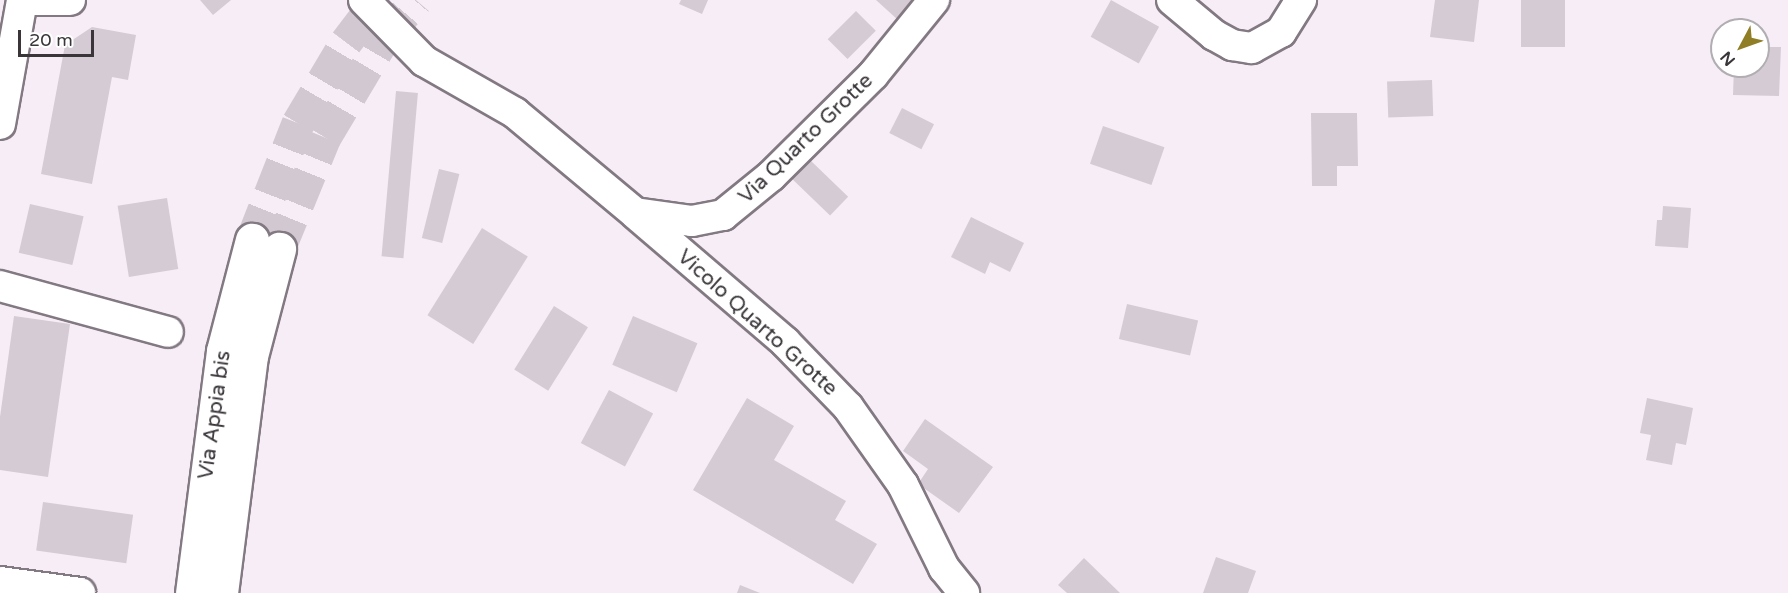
<!DOCTYPE html>
<style>
body{margin:0}
#map{position:relative;width:1788px;height:593px;overflow:hidden;background:#f7edf7;font-family:"Varela Round",sans-serif}
div>[style]{position:absolute}
.building>*{inset:0;background:#d5cbd4;transform-origin:0 0}
.highway-tunnel>*{height:33px;margin-top:-16.5px;transform-origin:0;background:repeating-linear-gradient(90deg,#d1c8d1 0 33px,transparent 0 49px)}
.roads{filter:drop-shadow(2px 0 #827982) drop-shadow(-2px 0 #827982) drop-shadow(0 2px #827982) drop-shadow(0 -2px #827982)}
.street>*{height:30px;margin:-15px;padding:0 15px;transform-origin:15px;border-radius:15px;background:#fff}
.highway>*{height:33px;margin:-16.5px;padding:0 16.5px;transform-origin:16.5px;border-radius:16.5px;background:#fff}
span{translate:-50% -50%;white-space:nowrap;text-align:center;line-height:1.15;-webkit-text-stroke:5px #fff;paint-order:stroke}
.street-label{font-size:21px;color:#393539}
.north{position:absolute;left:1710px;top:18px;width:60px;height:60px;box-sizing:border-box;background:#fff;border:2px solid #b0aeb0;border-radius:50%;rotate:229deg;font-size:16px;font-weight:700;line-height:24px;text-align:center;color:#393539}
.north::after{content:'';display:block;margin:auto;width:21px;height:27px;background:#8f7e25;clip-path:polygon(50% 0,100% 100%,50% 72%,0 100%)}
.scale{position:absolute;left:18px;top:30px;width:76px;height:27px;box-sizing:border-box;border:3px solid #393539;border-top:0;padding-left:8px;font-size:18px;line-height:21px;white-space:nowrap;color:#393539;-webkit-text-stroke:4px #fff;paint-order:stroke}
</style>
<div id="map">
<div class="building">
<div style="clip-path:polygon(200px 0,231px 0,213px 15px)"></div>
<div style="clip-path:polygon(681px 0,708px 0,702px 14px,679px 4px)"></div>
<div style="clip-path:polygon(876px 0,916px 0,898px 20px)"></div>
<div style="left:1111px;top:0;width:55px;height:42px;rotate:29deg"></div>
<div style="clip-path:polygon(1435px 0,1479px 0,1474px 42px,1430px 37px)"></div>
<div style="left:1521px;top:0;width:44px;height:47px"></div>
<div style="left:856px;top:11px;width:28px;height:40px;rotate:45deg"></div>
<div style="clip-path:polygon(92px 27px,136px 35px,128px 80px,112px 77px,92px 184px,41px 174px,65px 45px)"></div>
<div style="clip-path:polygon(1758px 47px,1781px 47px,1779px 96px,1733px 95px,1734px 66px,1758px 66px)"></div>
<div style="left:1432px;top:80px;width:36px;height:45px;rotate:88deg"></div>
<div style="left:396px;top:91px;width:22px;height:166px;rotate:5deg"></div>
<div style="left:902px;top:108px;width:36px;height:28px;rotate:27deg"></div>
<div style="clip-path:polygon(1311px 113px,1357px 113px,1358px 166px,1337px 166px,1337px 186px,1312px 186px)"></div>
<div style="left:1103px;top:126px;width:65px;height:40px;rotate:19deg"></div>
<div style="left:810px;top:160px;width:53px;height:26px;rotate:44deg"></div>
<div style="left:439px;top:169px;width:21px;height:71px;rotate:14deg"></div>
<div style="left:167px;top:198px;width:72px;height:50px;rotate:81deg"></div>
<div style="left:30px;top:204px;width:55px;height:50px;rotate:13deg"></div>
<div style="clip-path:polygon(1663px 206px,1691px 208px,1688px 248px,1655px 246px,1657px 220px,1662px 220px)"></div>
<div style="clip-path:polygon(971px 217px,1024px 243px,1010px 272px,990px 262px,985px 274px,951px 257px)"></div>
<div style="left:482px;top:228px;width:54px;height:103px;rotate:32deg"></div>
<div style="left:1127px;top:304px;width:73px;height:36px;rotate:13deg"></div>
<div style="left:554px;top:306px;width:40px;height:75px;rotate:32deg"></div>
<div style="clip-path:polygon(14px 316px,70px 324px,48px 477px,0 470px,0 417px)"></div>
<div style="left:633px;top:316px;width:70px;height:53px;rotate:23deg"></div>
<div style="left:609px;top:390px;width:50px;height:60px;rotate:28deg"></div>
<div style="clip-path:polygon(747px 398px,794px 426px,774px 460px,846px 501px,835px 520px,877px 544px,853px 584px,693px 490px)"></div>
<div style="clip-path:polygon(1647px 398px,1693px 408px,1686px 445px,1676px 443px,1672px 465px,1646px 460px,1651px 435px,1640px 433px)"></div>
<div style="clip-path:polygon(925px 419px,993px 467px,959px 513px,918px 484px,928px 469px,903px 451px)"></div>
<div style="left:43px;top:502px;width:91px;height:49px;rotate:8deg"></div>
<div style="clip-path:polygon(1216px 557px,1256px 571px,1248px 593px,1203px 593px)"></div>
<div style="clip-path:polygon(1084px 558px,1120px 593px,1067px 593px,1058px 585px)"></div>
<div style="clip-path:polygon(740px 585px,760px 593px,737px 593px)"></div>
</div>
<div class="highway-tunnel">
<div style="left:252px;top:240px;width:126px;rotate:-68.5deg"></div>
<div style="left:298px;top:123px;width:94px;rotate:-59.3deg"></div>
<div style="left:346px;top:42px;width:53px;rotate:-52.7deg"></div>
<div style="left:279px;top:249px;width:121px;rotate:-67.7deg"></div>
<div style="left:325px;top:137px;width:115px;rotate:-59.2deg"></div>
<div style="left:384px;top:38px;width:50px;rotate:-49.9deg"></div>
</div>
<div class="roads">
<div class="street">
<div style="left:31px;top:0;width:39px"></div>
<div style="left:364px;top:0;width:86px;rotate:45.5deg"></div>
<div style="left:424px;top:61px;width:105px;rotate:29.7deg"></div>
<div style="left:515px;top:113px;width:156px;rotate:39.8deg"></div>
<div style="left:635px;top:213px;width:58px;rotate:8deg"></div>
<div style="left:692px;top:221px;width:32px;rotate:-11deg"></div>
<div style="left:723px;top:215px;width:62px;rotate:-39.1deg"></div>
<div style="left:771px;top:176px;width:144px;rotate:-44.7deg"></div>
<div style="left:873px;top:75px;width:97px;rotate:-50.9deg"></div>
<div style="left:1172px;top:0;width:55px;rotate:39.8deg"></div>
<div style="left:1214px;top:35px;width:21px;rotate:29deg"></div>
<div style="left:1232px;top:45px;width:20px;rotate:9deg"></div>
<div style="left:1252px;top:48px;width:33px;rotate:-29deg"></div>
<div style="left:1281px;top:32px;width:38px;rotate:-58deg"></div>
<div style="left:0;top:124px;width:126px;rotate:-79.9deg"></div>
<div style="left:637px;top:215px;width:195px;rotate:40.6deg"></div>
<div style="left:785px;top:342px;width:91px;rotate:45.9deg"></div>
<div style="left:848px;top:407px;width:95px;rotate:54.8deg"></div>
<div style="left:903px;top:485px;width:93px;rotate:63.7deg"></div>
<div style="left:944px;top:568px;width:32px;rotate:51deg"></div>
<div style="left:0;top:286px;width:174px;rotate:15.3deg"></div>
<div style="left:0;top:582px;width:81px;rotate:7.8deg"></div>
</div>
<div class="highway">
<div style="left:192px;top:593px;width:244px;rotate:-82.7deg"></div>
<div style="left:223px;top:351px;width:115px;rotate:-75.4deg"></div>
<div style="left:221px;top:593px;width:239px;rotate:-82.8deg"></div>
<div style="left:251px;top:356px;width:111px;rotate:-75.3deg"></div>
</div>
</div>
<div class="street-label">
<span style="left:806px;top:139px;rotate:-44deg">Via Quarto Grotte</span>
<span style="left:757px;top:323px;rotate:42deg">Vicolo Quarto Grotte</span>
<span style="left:215px;top:415px;rotate:-82deg">Via Appia bis</span>
</div>
<div class="north">N</div>
<div class="scale">20 m</div>
</div>
